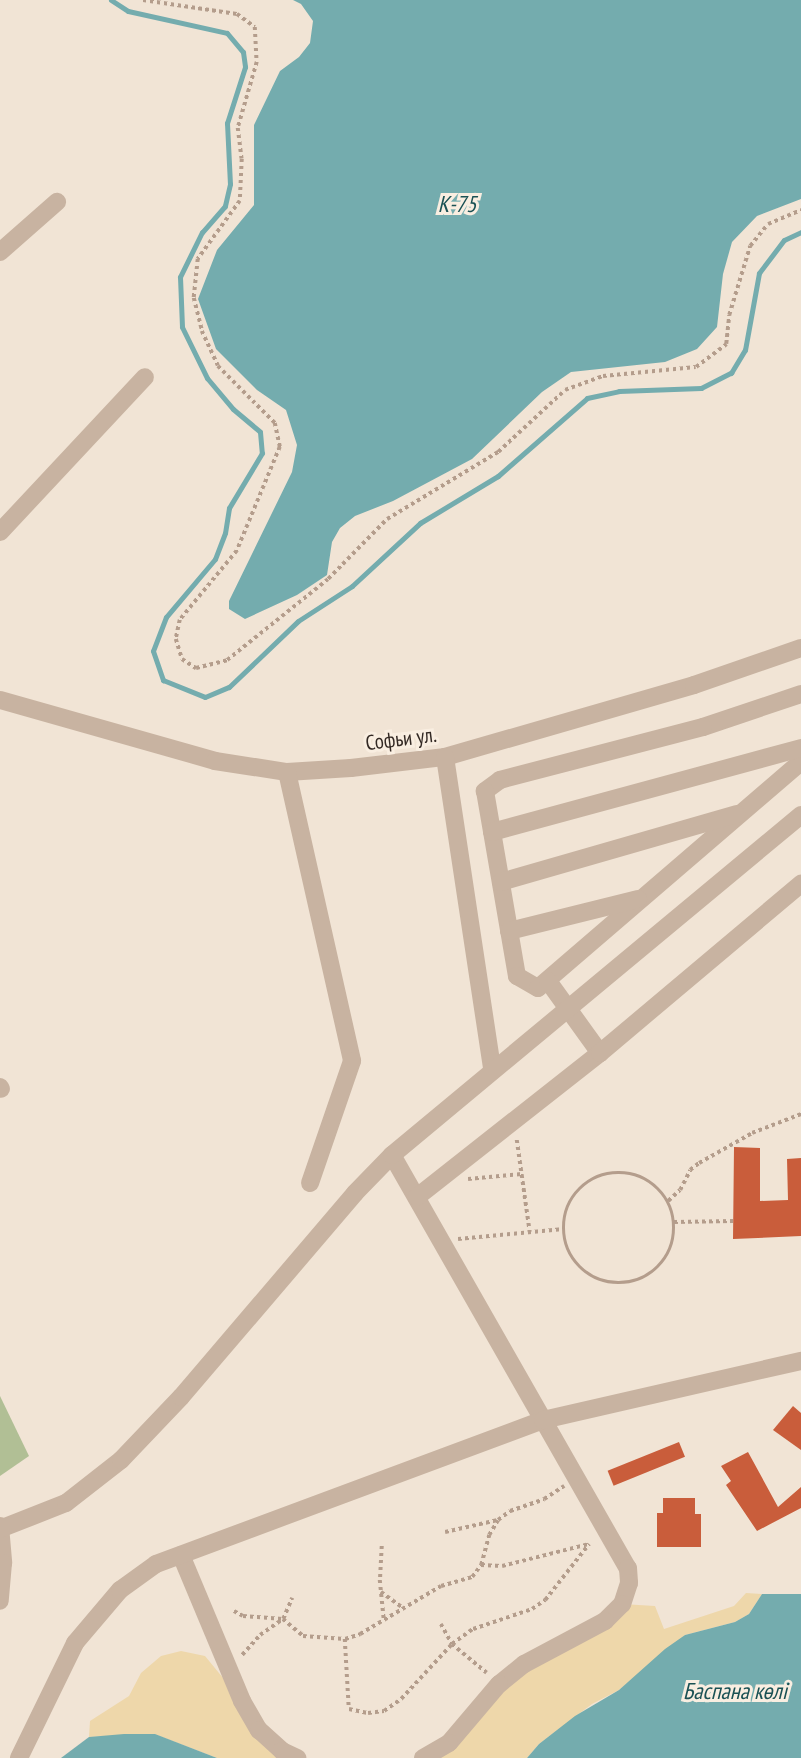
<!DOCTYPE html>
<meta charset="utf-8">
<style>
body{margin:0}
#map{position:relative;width:801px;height:1758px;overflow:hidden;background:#f1e4d5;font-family:"PT Sans Narrow",sans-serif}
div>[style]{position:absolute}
.green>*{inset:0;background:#b1bf95}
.sand>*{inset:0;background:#eed7aa}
.water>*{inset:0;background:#74acae}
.stream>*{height:5px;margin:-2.5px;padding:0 2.5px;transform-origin:2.5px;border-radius:2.5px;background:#74acae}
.building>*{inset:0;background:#c95d3b;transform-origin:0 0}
.path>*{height:3.5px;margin-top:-1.75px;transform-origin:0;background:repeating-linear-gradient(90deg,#b49d8c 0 3.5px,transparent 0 7px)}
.path>.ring{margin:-1.75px;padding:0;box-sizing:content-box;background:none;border:3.5px solid #b49d8c;border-radius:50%}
.minor>*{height:18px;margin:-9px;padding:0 9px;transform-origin:9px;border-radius:9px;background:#c8b3a1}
span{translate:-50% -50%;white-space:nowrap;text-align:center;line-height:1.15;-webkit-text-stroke:6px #f9eee1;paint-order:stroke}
.street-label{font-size:21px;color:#332924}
.water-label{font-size:23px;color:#1a5154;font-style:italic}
</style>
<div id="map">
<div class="green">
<div style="clip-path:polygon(0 1396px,29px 1456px,0 1476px)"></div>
</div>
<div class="sand">
<div style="clip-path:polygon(746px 1593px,762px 1594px,749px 1614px,735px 1622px,685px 1635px,619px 1690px,592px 1704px,539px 1744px,527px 1758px,423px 1758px,499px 1684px,622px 1604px,655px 1606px,664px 1629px,734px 1606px)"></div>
<div style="clip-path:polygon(181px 1651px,205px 1656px,242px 1701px,297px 1758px,217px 1758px,154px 1734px,89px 1737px,90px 1721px,129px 1696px,141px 1673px,161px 1656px)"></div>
</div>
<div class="water">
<div style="clip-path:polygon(293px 0,801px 0,801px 199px,757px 216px,732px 242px,723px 274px,717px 327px,697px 349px,665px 362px,571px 372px,542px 392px,472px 459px,393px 501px,355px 516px,340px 528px,332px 542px,327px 575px,297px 595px,245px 619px,229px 609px,229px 601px,292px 472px,297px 445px,286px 410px,257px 390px,216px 349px,198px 299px,217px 250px,254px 205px,254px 125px,280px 71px,299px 57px,310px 43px,313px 21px,301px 4px)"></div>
<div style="clip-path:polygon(762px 1594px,801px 1594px,801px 1758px,527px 1758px,539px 1744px,575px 1716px,619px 1690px,665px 1649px,685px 1635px,735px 1622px,749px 1614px)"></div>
<div style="clip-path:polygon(124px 1734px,155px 1734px,217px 1758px,61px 1758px,89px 1737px)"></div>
</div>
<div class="stream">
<div style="left:111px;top:0;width:20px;rotate:33deg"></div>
<div style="left:128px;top:11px;width:101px;rotate:12.5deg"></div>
<div style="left:227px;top:33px;width:25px;rotate:50deg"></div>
<div style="left:243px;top:52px;width:15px;rotate:82deg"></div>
<div style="left:245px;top:67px;width:59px;rotate:107.8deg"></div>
<div style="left:227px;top:123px;width:61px;rotate:87.2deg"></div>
<div style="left:230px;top:184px;width:23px;rotate:103deg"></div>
<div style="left:225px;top:206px;width:35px;rotate:131deg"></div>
<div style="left:202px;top:232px;width:50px;rotate:116.1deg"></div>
<div style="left:180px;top:277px;width:50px;rotate:87.7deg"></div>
<div style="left:182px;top:327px;width:57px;rotate:63.9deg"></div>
<div style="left:207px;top:378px;width:40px;rotate:50deg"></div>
<div style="left:233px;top:409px;width:35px;rotate:40deg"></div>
<div style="left:260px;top:432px;width:21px;rotate:85deg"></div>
<div style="left:262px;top:453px;width:64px;rotate:121deg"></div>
<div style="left:229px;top:508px;width:25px;rotate:99deg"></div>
<div style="left:225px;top:533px;width:28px;rotate:111deg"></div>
<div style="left:215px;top:559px;width:76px;rotate:130.2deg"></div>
<div style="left:166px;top:617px;width:36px;rotate:111deg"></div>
<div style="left:153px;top:651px;width:31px;rotate:71deg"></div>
<div style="left:163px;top:680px;width:45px;rotate:22deg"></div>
<div style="left:205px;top:697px;width:26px;rotate:-23deg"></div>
<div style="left:229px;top:687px;width:95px;rotate:-43.7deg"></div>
<div style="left:298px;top:621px;width:64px;rotate:-32.9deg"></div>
<div style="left:352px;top:586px;width:93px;rotate:-42.8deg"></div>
<div style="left:420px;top:523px;width:91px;rotate:-31.1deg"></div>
<div style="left:498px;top:476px;width:118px;rotate:-41.2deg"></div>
<div style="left:587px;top:398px;width:33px;rotate:-12deg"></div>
<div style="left:619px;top:391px;width:82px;rotate:-2.1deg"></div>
<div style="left:701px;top:388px;width:34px;rotate:-27deg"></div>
<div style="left:731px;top:373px;width:27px;rotate:-59deg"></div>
<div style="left:745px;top:350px;width:78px;rotate:-79.7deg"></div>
<div style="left:759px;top:273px;width:41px;rotate:-52.9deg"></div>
<div style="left:784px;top:240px;width:19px;rotate:-25deg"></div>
</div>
<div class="building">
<div style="clip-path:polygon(734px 1147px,760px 1148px,760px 1201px,788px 1200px,787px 1159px,801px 1158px,801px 1236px,733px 1239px)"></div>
<div style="clip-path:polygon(793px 1406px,801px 1413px,801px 1450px,773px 1430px)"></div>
<div style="left:679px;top:1442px;width:16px;height:77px;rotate:68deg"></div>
<div style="clip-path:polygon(748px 1452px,778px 1507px,801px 1487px,801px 1508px,757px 1531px,726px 1485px,731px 1481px,721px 1466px)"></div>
<div style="clip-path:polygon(663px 1498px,695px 1498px,695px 1514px,701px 1514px,701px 1547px,657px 1547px,657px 1513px,663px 1513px)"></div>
</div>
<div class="path">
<div style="left:143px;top:0;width:95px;rotate:8.5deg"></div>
<div style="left:237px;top:14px;width:22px;rotate:36deg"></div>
<div style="left:255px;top:27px;width:35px;rotate:87deg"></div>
<div style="left:257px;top:62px;width:69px;rotate:106.1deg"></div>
<div style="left:238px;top:128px;width:31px;rotate:83deg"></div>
<div style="left:242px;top:159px;width:42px;rotate:92.7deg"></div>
<div style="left:240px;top:201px;width:72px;rotate:125.9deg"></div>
<div style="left:198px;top:259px;width:39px;rotate:96deg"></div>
<div style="left:194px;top:298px;width:34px;rotate:76deg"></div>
<div style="left:202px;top:331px;width:38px;rotate:65deg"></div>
<div style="left:218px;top:366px;width:81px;rotate:45deg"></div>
<div style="left:275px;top:423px;width:25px;rotate:78deg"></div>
<div style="left:280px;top:447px;width:113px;rotate:112.5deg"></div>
<div style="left:237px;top:551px;width:89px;rotate:129.6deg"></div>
<div style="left:180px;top:620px;width:19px;rotate:102deg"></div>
<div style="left:176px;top:639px;width:21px;rotate:73deg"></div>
<div style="left:182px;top:659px;width:17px;rotate:33deg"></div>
<div style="left:196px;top:668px;width:32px;rotate:-14deg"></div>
<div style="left:227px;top:660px;width:129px;rotate:-38.7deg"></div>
<div style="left:328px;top:579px;width:84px;rotate:-45.5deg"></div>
<div style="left:387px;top:519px;width:130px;rotate:-31.1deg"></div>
<div style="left:498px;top:452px;width:91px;rotate:-42.8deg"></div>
<div style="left:565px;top:390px;width:40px;rotate:-20.2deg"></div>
<div style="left:603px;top:376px;width:93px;rotate:-5.5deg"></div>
<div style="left:696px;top:367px;width:38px;rotate:-37deg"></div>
<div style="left:726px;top:344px;width:29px;rotate:-84deg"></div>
<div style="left:729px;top:315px;width:72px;rotate:-73.1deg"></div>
<div style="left:750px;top:246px;width:28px;rotate:-51deg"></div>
<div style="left:768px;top:224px;width:36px;rotate:-23deg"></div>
<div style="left:517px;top:1140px;width:93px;rotate:82deg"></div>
<div class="ring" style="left:564px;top:1173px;width:106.5px;height:106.5px"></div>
<div style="left:468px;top:1179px;width:54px;rotate:-5.3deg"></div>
<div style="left:668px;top:1201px;width:16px;rotate:-43deg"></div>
<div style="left:680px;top:1190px;width:22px;rotate:-63deg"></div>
<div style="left:690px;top:1170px;width:11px;rotate:-38deg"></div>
<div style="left:699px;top:1163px;width:61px;rotate:-29.5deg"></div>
<div style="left:752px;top:1133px;width:53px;rotate:-21.2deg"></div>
<div style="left:674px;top:1222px;width:59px;rotate:-1deg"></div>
<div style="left:458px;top:1239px;width:106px;rotate:-5.4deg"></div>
<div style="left:445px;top:1532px;width:54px;rotate:-12.8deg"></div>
<div style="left:382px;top:1546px;width:34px;rotate:93deg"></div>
<div style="left:380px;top:1580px;width:40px;rotate:84.3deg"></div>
<div style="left:481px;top:1565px;width:21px;rotate:3deg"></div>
<div style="left:502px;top:1566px;width:90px;rotate:-14.2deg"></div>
<div style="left:381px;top:1592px;width:26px;rotate:36deg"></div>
<div style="left:234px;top:1611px;width:10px;rotate:29deg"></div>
<div style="left:243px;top:1616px;width:40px;rotate:4.3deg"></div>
<div style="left:283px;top:1619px;width:26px;rotate:40deg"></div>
<div style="left:303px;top:1636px;width:42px;rotate:4.1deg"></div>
<div style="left:345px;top:1639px;width:16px;rotate:-18deg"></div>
<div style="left:360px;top:1634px;width:94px;rotate:-30.7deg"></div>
<div style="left:441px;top:1586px;width:32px;rotate:-16deg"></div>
<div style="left:472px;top:1577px;width:15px;rotate:-53deg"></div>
<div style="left:481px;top:1565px;width:31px;rotate:-75deg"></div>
<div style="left:489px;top:1535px;width:17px;rotate:-59deg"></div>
<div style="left:498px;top:1520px;width:15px;rotate:-37deg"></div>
<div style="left:510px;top:1511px;width:36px;rotate:-19deg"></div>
<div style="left:544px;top:1499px;width:24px;rotate:-33deg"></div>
<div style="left:441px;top:1624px;width:23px;rotate:61deg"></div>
<div style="left:452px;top:1644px;width:45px;rotate:39.6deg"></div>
<div style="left:345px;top:1639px;width:70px;rotate:86.7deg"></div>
<div style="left:349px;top:1709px;width:19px;rotate:12deg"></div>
<div style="left:368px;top:1713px;width:16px;rotate:-7deg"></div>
<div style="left:384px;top:1711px;width:21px;rotate:-35deg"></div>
<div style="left:401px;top:1699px;width:75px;rotate:-47.2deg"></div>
<div style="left:452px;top:1644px;width:26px;rotate:-36deg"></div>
<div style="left:473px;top:1629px;width:62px;rotate:-18.7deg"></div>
<div style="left:532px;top:1609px;width:16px;rotate:-35deg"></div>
<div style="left:545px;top:1600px;width:71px;rotate:-51.8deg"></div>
<div style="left:242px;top:1655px;width:27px;rotate:-48deg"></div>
<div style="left:260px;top:1635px;width:28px;rotate:-35deg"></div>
<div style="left:283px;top:1619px;width:23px;rotate:-67deg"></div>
</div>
<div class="minor">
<div style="left:0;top:252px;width:76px;rotate:-41.3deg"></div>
<div style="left:0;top:532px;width:212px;rotate:-46.9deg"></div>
<div style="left:801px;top:694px;width:103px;rotate:161.4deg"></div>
<div style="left:703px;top:727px;width:210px;rotate:165.4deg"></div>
<div style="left:500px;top:780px;width:19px;rotate:144deg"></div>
<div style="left:485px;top:791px;width:188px;rotate:80.2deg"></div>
<div style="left:517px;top:976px;width:24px;rotate:30deg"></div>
<div style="left:538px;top:988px;width:347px;rotate:-40.7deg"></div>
<div style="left:0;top:700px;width:223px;rotate:15.8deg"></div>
<div style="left:215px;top:761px;width:73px;rotate:8.7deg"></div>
<div style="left:287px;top:772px;width:64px;rotate:-3.6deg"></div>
<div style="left:351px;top:768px;width:95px;rotate:-6.7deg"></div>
<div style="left:445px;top:757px;width:259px;rotate:-16.1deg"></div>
<div style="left:694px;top:685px;width:113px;rotate:-19.1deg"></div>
<div style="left:445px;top:757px;width:316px;rotate:81.4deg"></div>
<div style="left:287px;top:772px;width:296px;rotate:77.3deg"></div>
<div style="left:352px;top:1061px;width:129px;rotate:109deg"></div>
<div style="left:492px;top:832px;width:320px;rotate:-15.2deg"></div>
<div style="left:501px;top:882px;width:245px;rotate:-16.1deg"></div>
<div style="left:509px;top:931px;width:133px;rotate:-13.9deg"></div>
<div style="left:548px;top:981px;width:89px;rotate:54.2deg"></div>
<div style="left:0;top:1087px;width:2px;rotate:63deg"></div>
<div style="left:392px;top:1155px;width:476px;rotate:60.3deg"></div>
<div style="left:628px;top:1568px;width:15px;rotate:86deg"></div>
<div style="left:629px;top:1583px;width:22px;rotate:108deg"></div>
<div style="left:622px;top:1604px;width:24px;rotate:135deg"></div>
<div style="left:605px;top:1621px;width:92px;rotate:152deg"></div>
<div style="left:524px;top:1664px;width:32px;rotate:141deg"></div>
<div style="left:499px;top:1684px;width:77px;rotate:130.3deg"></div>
<div style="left:449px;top:1743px;width:30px;rotate:150deg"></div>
<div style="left:417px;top:1197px;width:233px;rotate:-38.2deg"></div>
<div style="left:600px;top:1053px;width:263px;rotate:-40.1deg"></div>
<div style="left:0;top:1526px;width:37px;rotate:85deg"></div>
<div style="left:3px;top:1563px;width:38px;rotate:95deg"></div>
<div style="left:0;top:1529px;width:71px;rotate:-21.5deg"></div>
<div style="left:66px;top:1503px;width:70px;rotate:-38deg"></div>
<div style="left:121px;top:1460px;width:87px;rotate:-46.4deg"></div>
<div style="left:181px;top:1397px;width:268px;rotate:-49.5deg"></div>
<div style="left:355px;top:1193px;width:53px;rotate:-45.8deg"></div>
<div style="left:392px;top:1155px;width:532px;rotate:-39.74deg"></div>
<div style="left:181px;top:1555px;width:158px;rotate:67.3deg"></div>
<div style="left:242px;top:1701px;width:34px;rotate:60deg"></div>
<div style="left:259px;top:1730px;width:31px;rotate:42deg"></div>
<div style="left:282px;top:1751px;width:17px;rotate:25deg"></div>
<div style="left:19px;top:1758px;width:128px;rotate:-64deg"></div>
<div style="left:75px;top:1643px;width:70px;rotate:-49.7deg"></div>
<div style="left:120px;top:1590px;width:44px;rotate:-35.8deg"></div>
<div style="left:156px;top:1564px;width:413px;rotate:-20.4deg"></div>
<div style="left:543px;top:1420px;width:265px;rotate:-12.9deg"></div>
</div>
<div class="street-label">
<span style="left:401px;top:739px;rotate:-7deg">Софьи ул.</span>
</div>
<div class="water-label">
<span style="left:457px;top:204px">К-75</span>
<span style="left:735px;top:1691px">Баспана көлі</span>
</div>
</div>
